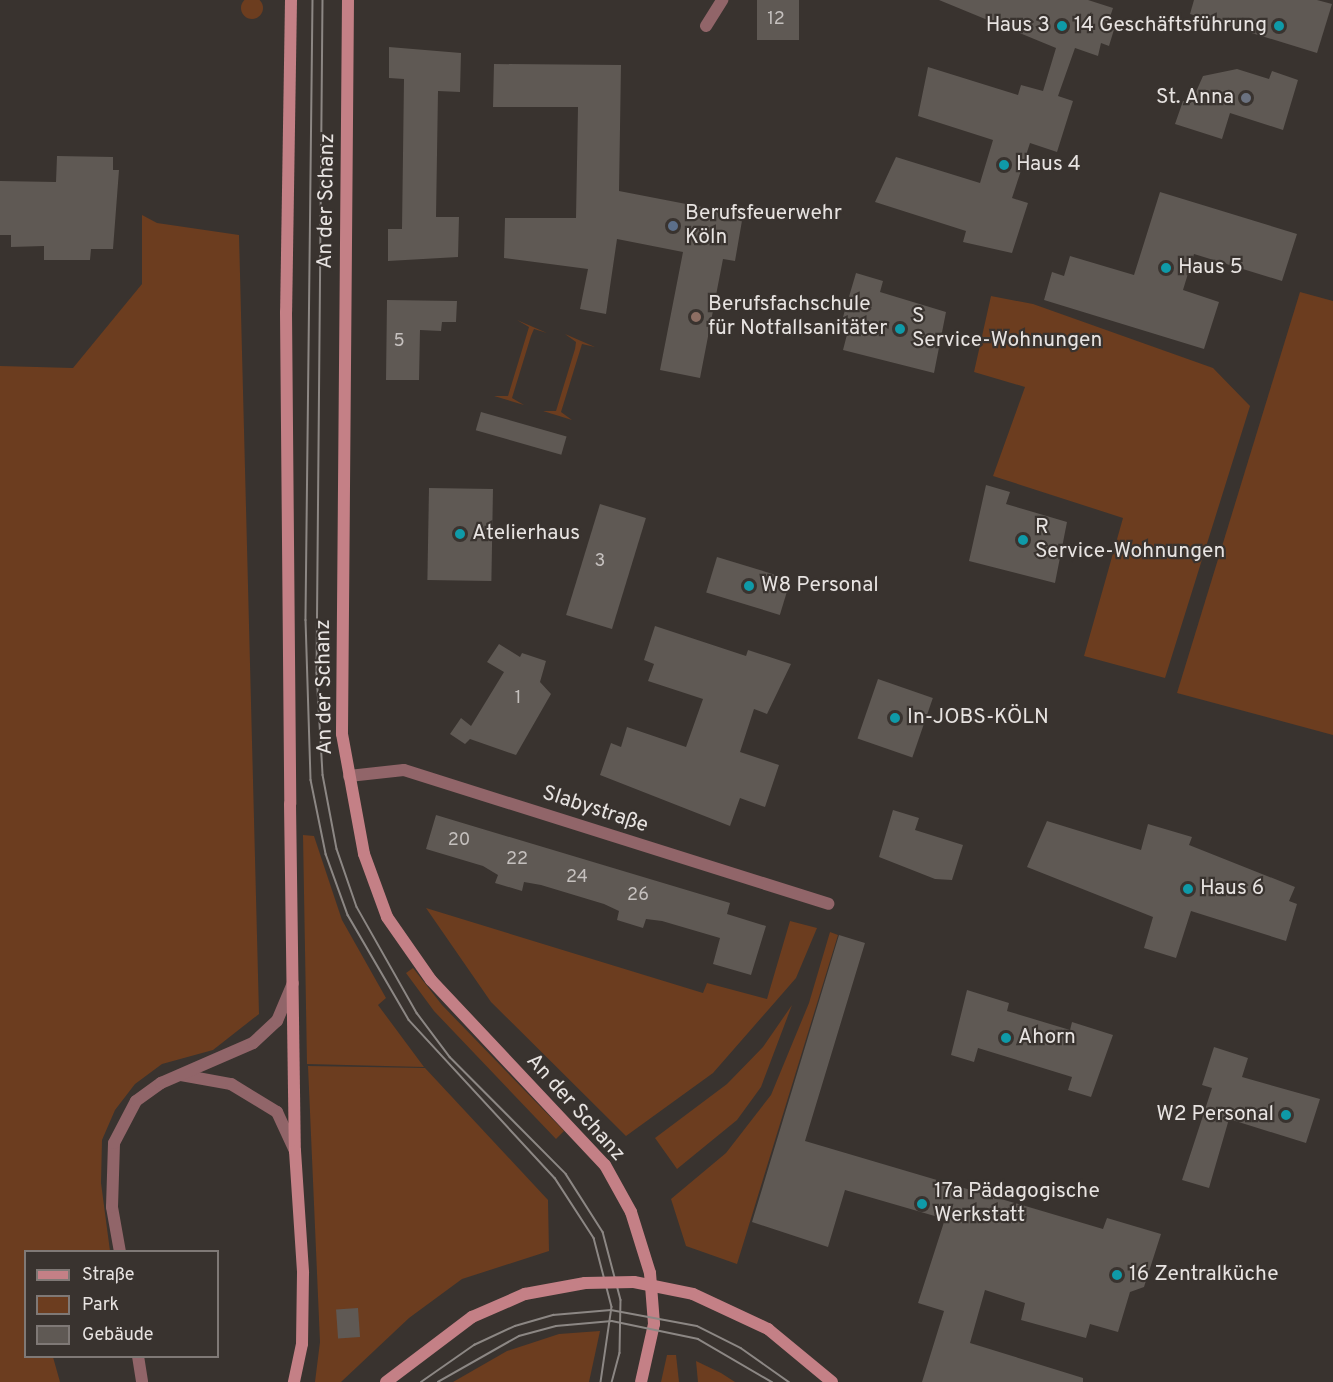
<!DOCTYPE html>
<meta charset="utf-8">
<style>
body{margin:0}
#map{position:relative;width:1333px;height:1382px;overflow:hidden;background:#39332f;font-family:Overpass,sans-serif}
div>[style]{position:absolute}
.green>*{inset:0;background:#6c3d1f}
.round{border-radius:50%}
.building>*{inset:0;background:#5f5954;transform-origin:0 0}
.minor>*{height:12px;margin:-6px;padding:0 6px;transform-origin:6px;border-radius:6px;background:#916569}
.secondary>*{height:12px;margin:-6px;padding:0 6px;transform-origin:6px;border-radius:6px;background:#c48086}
.tram>*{height:1.5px;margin:-0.75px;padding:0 0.75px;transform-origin:0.75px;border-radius:0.75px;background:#8c8784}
.secondary-bridge>*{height:12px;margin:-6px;padding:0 6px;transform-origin:6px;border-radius:6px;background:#c48086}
.dots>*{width:16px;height:16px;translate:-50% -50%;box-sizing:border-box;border:3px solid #39332f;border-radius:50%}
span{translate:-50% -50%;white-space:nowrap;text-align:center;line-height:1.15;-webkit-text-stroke:4.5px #39332f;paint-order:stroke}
.number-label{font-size:18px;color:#c5c0be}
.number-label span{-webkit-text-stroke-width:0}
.poi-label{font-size:21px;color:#e7e3e1}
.right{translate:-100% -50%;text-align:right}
.left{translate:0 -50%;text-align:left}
.street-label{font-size:21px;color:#e7e3e1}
.legend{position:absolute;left:24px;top:1250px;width:195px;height:108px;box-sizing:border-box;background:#39332f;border:2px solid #7f7976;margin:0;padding:8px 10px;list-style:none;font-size:18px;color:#e7e3e1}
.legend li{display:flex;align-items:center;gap:12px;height:30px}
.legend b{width:30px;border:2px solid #7f7976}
</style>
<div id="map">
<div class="green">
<div class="round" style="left:241px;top:-3px;width:22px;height:22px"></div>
<div style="clip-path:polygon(142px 215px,157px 223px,239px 235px,259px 1014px,213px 1050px,162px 1064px,135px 1084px,115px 1110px,102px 1140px,101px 1183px,110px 1251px,26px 1252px,26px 1356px,53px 1357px,60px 1382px,0 1382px,0 366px,73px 368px,142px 284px)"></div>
<div style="clip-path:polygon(1300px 292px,1333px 301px,1333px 735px,1177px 693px)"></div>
<div style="clip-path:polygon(991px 296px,1033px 304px,1213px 368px,1250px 406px,1165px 678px,1084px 656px,1123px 518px,993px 476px,1025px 387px,974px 372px)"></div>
<div style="clip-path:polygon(517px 320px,547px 333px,534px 329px,531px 336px,512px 398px,524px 405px,494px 396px,508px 396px,529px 327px)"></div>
<div style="clip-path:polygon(565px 334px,595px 347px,582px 344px,561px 412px,572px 420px,543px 411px,556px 411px,575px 349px,576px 342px)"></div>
<div style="clip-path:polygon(303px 835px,314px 836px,342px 920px,386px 998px,378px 1005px,424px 1067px,307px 1064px)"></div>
<div style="clip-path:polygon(426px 908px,703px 993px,707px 983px,767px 999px,790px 921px,817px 928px,796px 978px,713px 1073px,626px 1136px,491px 1002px)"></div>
<div style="clip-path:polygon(830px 932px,838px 935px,737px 1264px,686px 1246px,671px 1199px,726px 1153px,771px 1095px,809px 1003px)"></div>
<div style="clip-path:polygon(413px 968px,442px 1005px,564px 1131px,556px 1139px,434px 1011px,406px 973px)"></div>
<div style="clip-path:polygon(792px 1005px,761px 1087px,737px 1120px,677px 1169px,655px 1138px,727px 1084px,763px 1047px)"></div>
<div style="clip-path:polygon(308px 1066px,425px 1068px,548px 1200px,549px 1251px,462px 1279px,409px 1318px,341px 1382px,315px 1382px,320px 1342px)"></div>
<div style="clip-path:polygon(600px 1331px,589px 1382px,453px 1382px,507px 1351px,559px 1334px)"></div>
<div style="clip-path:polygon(667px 1355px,676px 1355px,679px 1382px,661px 1382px)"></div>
<div style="clip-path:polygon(696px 1361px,721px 1373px,735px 1382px,698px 1382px)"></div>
</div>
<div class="building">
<div style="left:757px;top:0;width:42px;height:40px"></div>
<div style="clip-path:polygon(939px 0,1088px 0,1113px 8px,1109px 20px,1116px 23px,1109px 46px,1101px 43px,1098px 56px,1075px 48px,1058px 96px,1073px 101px,1057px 152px,1030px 143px,1012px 198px,1028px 203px,1012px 253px,963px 242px,966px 231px,875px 202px,896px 157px,980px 183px,993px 140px,918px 116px,928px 67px,1018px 95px,1021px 85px,1043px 91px,1056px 48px)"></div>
<div style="clip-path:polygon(1194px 0,1317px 0,1332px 4px,1317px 53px,1190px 14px)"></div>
<div style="clip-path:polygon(389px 47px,461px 53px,460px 92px,438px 91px,436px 217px,459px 217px,458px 257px,388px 261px,388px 229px,402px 229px,404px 79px,389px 78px)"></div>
<div style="clip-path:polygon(494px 64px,621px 65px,619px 191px,743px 215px,735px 261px,723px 259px,700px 378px,660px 370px,683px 252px,617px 239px,606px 314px,580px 309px,588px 269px,504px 258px,505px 218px,576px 218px,578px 107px,493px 107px)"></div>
<div style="clip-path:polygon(1237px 69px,1269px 79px,1272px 71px,1298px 80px,1283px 130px,1230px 113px,1222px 139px,1175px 124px,1183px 101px,1191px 103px,1203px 76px)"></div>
<div style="clip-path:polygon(57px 156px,113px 157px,113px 170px,119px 170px,113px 249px,91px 249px,90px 260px,44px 260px,44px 246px,11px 247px,11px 235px,0 235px,0 181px,56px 182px)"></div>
<div style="clip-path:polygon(1160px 192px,1297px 234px,1282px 281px,1194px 254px,1183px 290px,1219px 302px,1204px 349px,1044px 300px,1052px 272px,1064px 276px,1070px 256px,1134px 275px)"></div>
<div style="clip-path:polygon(856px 273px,883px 281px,880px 292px,946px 312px,934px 373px,843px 350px,851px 319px,843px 317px)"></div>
<div style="clip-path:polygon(387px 300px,457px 301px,456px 322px,442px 322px,441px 331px,420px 330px,419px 380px,386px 380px)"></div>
<div style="left:481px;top:412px;width:89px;height:19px;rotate:16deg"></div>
<div style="clip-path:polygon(986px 485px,1010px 492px,1006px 504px,1067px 522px,1055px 583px,969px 561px)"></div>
<div style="left:429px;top:488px;width:64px;height:92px;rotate:1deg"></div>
<div style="left:600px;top:504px;width:48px;height:116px;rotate:17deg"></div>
<div style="left:717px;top:557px;width:77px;height:37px;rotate:17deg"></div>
<div style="clip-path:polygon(655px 626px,746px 656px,748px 650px,791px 664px,767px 714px,754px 709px,740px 752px,779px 765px,765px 807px,740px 798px,730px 826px,600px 775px,611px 743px,621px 747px,627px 727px,686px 747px,703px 699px,648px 681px,654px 664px,644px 660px)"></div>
<div style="clip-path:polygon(499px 644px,520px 657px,522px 653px,546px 661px,540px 682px,551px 694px,516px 755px,470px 739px,465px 744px,450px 734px,461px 718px,471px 726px,504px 672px,487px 662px)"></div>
<div style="left:878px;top:679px;width:58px;height:63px;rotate:19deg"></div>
<div style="clip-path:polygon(893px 810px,919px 818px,915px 830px,963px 845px,952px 880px,935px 879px,879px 857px)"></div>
<div style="clip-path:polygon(436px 815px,730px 903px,727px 914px,766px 926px,751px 975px,713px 964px,720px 938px,662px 921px,646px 919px,643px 928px,617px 920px,619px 911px,604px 904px,541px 885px,524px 882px,522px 891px,495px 883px,498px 875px,483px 866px,426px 849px)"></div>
<div style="clip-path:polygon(1047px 821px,1141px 850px,1148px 824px,1192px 837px,1189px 845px,1295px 887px,1289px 901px,1297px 904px,1286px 941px,1191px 911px,1176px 958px,1144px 948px,1153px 917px,1027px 867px)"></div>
<div style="clip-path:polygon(839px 935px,865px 943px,805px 1141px,1103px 1229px,1107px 1218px,1161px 1234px,1144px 1287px,1130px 1292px,1118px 1332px,1090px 1324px,1086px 1338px,1021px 1320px,1025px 1303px,985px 1290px,970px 1343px,1083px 1378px,1083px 1382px,922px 1382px,944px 1311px,918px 1303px,945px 1219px,845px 1190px,828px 1247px,752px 1222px)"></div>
<div style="clip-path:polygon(967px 990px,1009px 1003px,1007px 1011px,1070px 1030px,1072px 1022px,1113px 1035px,1091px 1097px,1068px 1090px,1072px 1077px,978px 1048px,974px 1062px,951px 1055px)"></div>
<div style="clip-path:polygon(1214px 1047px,1248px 1058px,1242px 1077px,1320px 1099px,1306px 1143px,1229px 1119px,1209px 1188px,1182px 1180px,1212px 1088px,1202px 1085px)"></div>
<div style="left:358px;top:1308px;width:29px;height:22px;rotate:86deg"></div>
</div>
<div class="minor">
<div style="left:706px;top:26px;width:31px;rotate:-58deg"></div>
<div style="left:349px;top:776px;width:55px;rotate:-6.2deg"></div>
<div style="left:404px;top:770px;width:445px;rotate:17.5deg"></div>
<div style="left:181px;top:1075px;width:51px;rotate:10.2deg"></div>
<div style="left:231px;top:1084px;width:54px;rotate:31.3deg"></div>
<div style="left:277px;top:1112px;width:43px;rotate:65.2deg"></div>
<div style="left:120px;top:1252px;width:46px;rotate:-100.1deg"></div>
<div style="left:112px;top:1207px;width:64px;rotate:-88.2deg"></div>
<div style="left:114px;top:1143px;width:47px;rotate:-62.4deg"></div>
<div style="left:136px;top:1101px;width:31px;rotate:-36deg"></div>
<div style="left:161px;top:1083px;width:100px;rotate:-23.5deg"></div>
<div style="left:253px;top:1043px;width:33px;rotate:-43deg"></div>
<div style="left:277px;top:1021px;width:41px;rotate:-67.2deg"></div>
<div style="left:138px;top:1356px;width:26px;rotate:81deg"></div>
</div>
<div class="secondary">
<div style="left:291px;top:0;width:312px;rotate:90.9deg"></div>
<div style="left:286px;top:312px;width:492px;rotate:89.5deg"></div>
<div style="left:290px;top:804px;width:347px;rotate:89.2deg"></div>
<div style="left:295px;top:1151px;width:122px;rotate:86.2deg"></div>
<div style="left:303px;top:1273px;width:71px;rotate:90.8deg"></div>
<div style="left:302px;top:1344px;width:39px;rotate:102deg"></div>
<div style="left:348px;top:0;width:734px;rotate:90.47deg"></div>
<div style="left:342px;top:734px;width:122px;rotate:79.6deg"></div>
<div style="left:364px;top:854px;width:67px;rotate:69.9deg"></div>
<div style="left:387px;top:917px;width:77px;rotate:55.1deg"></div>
<div style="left:431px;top:980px;width:254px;rotate:46.8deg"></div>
<div style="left:605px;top:1165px;width:54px;rotate:61deg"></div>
<div style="left:631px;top:1212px;width:64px;rotate:72.7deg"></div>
<div style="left:650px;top:1273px;width:51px;rotate:85.5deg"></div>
<div style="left:654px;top:1324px;width:59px;rotate:102.6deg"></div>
<div style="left:693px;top:1294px;width:83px;rotate:25deg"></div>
<div style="left:768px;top:1329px;width:83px;rotate:39.6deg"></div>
<div style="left:386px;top:1382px;width:108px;rotate:-37.1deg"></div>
<div style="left:472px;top:1317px;width:58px;rotate:-23.5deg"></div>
<div style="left:525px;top:1294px;width:61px;rotate:-10.4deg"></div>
</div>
<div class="tram">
<div style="left:313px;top:0;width:620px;rotate:90.65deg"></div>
<div style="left:306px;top:620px;width:160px;rotate:88.2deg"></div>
<div style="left:311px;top:780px;width:76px;rotate:78.5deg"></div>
<div style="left:326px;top:854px;width:65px;rotate:70.2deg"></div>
<div style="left:348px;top:915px;width:121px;rotate:59.8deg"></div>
<div style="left:409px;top:1020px;width:215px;rotate:47.3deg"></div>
<div style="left:555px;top:1178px;width:72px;rotate:57deg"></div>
<div style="left:594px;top:1238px;width:71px;rotate:75.4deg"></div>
<div style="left:612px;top:1307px;width:76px;rotate:98.3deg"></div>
<div style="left:323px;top:0;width:673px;rotate:90.51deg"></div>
<div style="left:317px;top:673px;width:102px;rotate:86.6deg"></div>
<div style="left:323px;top:775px;width:75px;rotate:79.3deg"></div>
<div style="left:337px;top:849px;width:61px;rotate:71deg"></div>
<div style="left:357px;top:907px;width:122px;rotate:60.5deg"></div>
<div style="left:417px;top:1013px;width:55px;rotate:53.1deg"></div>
<div style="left:450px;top:1057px;width:165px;rotate:45.2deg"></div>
<div style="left:566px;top:1174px;width:69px;rotate:57.5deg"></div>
<div style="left:603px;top:1232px;width:70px;rotate:75.2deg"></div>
<div style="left:621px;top:1300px;width:53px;rotate:91.1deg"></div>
<div style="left:620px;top:1353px;width:30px;rotate:105deg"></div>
<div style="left:421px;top:1382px;width:65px;rotate:-34.9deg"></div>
<div style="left:474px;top:1345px;width:45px;rotate:-24.9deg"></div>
<div style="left:515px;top:1326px;width:40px;rotate:-16deg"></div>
<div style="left:553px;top:1315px;width:58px;rotate:-4.9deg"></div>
<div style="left:611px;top:1310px;width:87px;rotate:10.5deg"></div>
<div style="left:697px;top:1326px;width:49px;rotate:26.6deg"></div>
<div style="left:741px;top:1348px;width:59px;rotate:35.3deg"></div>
<div style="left:438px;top:1382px;width:93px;rotate:-29.6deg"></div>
<div style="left:519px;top:1336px;width:38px;rotate:-15deg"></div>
<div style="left:556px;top:1326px;width:56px;rotate:-5.1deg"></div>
<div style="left:612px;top:1321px;width:88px;rotate:11.8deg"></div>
<div style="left:698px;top:1339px;width:86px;rotate:30.2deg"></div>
</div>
<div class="secondary-bridge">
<div style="left:585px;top:1283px;width:49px;rotate:-1.2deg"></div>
<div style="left:634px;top:1282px;width:60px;rotate:11.5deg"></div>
</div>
<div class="dots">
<div style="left:1062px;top:26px;background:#0f9aa8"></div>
<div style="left:1279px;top:26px;background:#0f9aa8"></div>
<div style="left:1246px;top:98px;background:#6b7280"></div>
<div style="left:1004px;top:165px;background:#0f9aa8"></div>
<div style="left:673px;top:226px;background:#5c6f8a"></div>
<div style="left:1166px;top:268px;background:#0f9aa8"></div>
<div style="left:696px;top:317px;background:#8d6e63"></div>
<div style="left:900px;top:329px;background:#0f9aa8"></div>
<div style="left:460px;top:534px;background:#0f9aa8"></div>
<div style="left:1023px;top:540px;background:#0f9aa8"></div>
<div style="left:749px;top:586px;background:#0f9aa8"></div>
<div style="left:895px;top:718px;background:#0f9aa8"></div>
<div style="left:1188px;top:889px;background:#0f9aa8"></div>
<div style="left:1006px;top:1038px;background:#0f9aa8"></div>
<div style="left:1286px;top:1115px;background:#0f9aa8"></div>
<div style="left:922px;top:1204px;background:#0f9aa8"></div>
<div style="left:1117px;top:1275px;background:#0f9aa8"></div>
</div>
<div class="number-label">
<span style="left:776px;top:20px">12</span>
<span style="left:399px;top:342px">5</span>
<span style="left:600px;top:562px">3</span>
<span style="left:518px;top:699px">1</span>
<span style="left:459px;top:841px">20</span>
<span style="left:517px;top:860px">22</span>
<span style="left:577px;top:878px">24</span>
<span style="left:638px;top:896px">26</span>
</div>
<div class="poi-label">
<span class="right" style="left:1050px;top:26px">Haus 3</span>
<span class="right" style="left:1267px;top:26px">14 Geschäftsführung</span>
<span class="right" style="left:1234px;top:98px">St. Anna</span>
<span class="left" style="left:1016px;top:165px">Haus 4</span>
<span class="left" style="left:685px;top:226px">Berufsfeuerwehr<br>Köln</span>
<span class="left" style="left:1178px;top:268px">Haus 5</span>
<span class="left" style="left:708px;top:317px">Berufsfachschule<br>für Notfallsanitäter</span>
<span class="left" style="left:912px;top:329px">S<br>Service-Wohnungen</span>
<span class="left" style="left:1035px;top:540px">R<br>Service-Wohnungen</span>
<span class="left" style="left:472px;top:534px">Atelierhaus</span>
<span class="left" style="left:761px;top:586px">W8 Personal</span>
<span class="left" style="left:907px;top:718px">In-JOBS-KÖLN</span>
<span class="left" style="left:1200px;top:889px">Haus 6</span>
<span class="left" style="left:1018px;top:1038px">Ahorn</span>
<span class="right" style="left:1274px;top:1115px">W2 Personal</span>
<span class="left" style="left:934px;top:1204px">17a Pädagogische<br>Werkstatt</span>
<span class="left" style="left:1129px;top:1275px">16 Zentralküche</span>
</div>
<div class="street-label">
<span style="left:327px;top:201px;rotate:-89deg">An der Schanz</span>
<span style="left:325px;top:687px;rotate:-91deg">An der Schanz</span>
<span style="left:595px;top:810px;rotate:18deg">Slabystraße</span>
<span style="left:575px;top:1108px;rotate:48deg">An der Schanz</span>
</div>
<ul class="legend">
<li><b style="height:8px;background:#c48086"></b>Straße</li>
<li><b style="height:16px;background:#6c3d1f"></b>Park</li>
<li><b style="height:16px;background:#5f5954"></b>Gebäude</li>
</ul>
</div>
